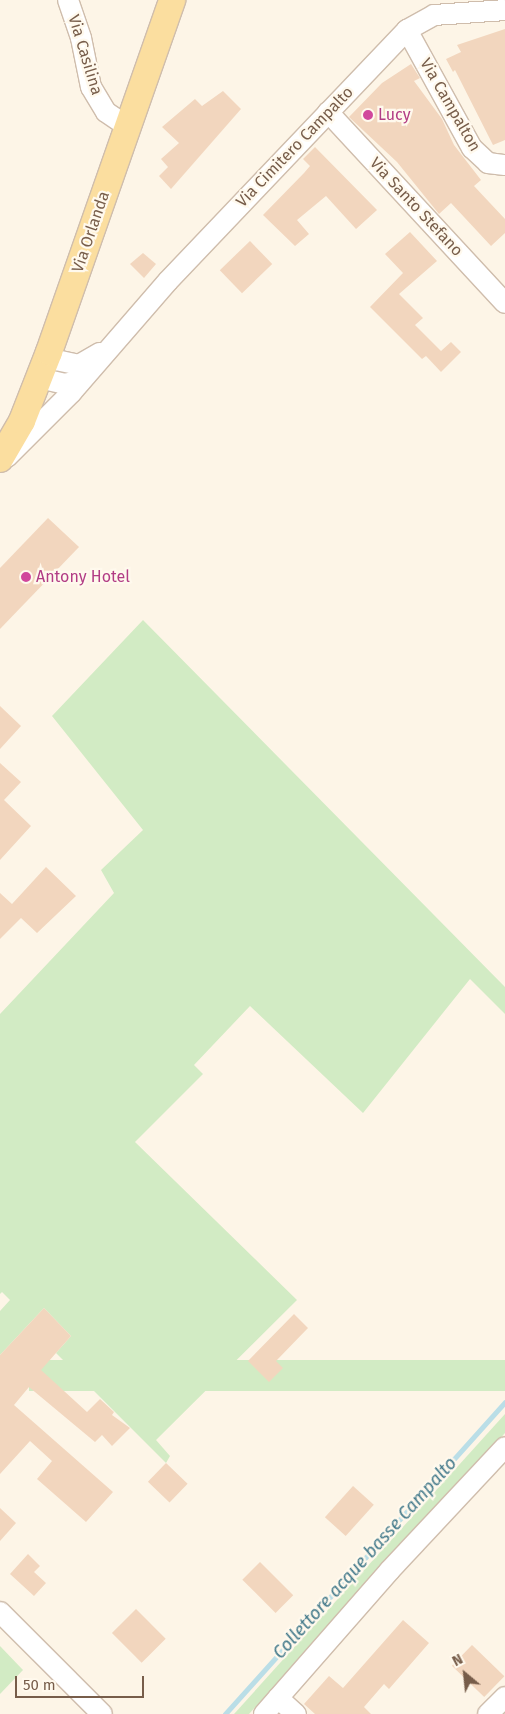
<!DOCTYPE html>
<style>
body{margin:0}
#map{position:relative;width:505px;height:1714px;overflow:hidden;background:#fdf5e7;font-family:"Fira Sans",sans-serif}
div>[style]{position:absolute}
.green>*{inset:0;background:#d2ebc4;transform-origin:0 0}
.stream>*{height:5px;margin:-2.5px;padding:0 2.5px;transform-origin:2.5px;border-radius:2.5px;background:#badee7}
.building>*{inset:0;background:#f2d6be;transform-origin:0 0}
.roads{filter:drop-shadow(1px 0 #cfbdac) drop-shadow(-1px 0 #cfbdac) drop-shadow(0 1px #cfbdac) drop-shadow(0 -1px #cfbdac)}
.minor>*{height:20px;margin:-10px;padding:0 10px;transform-origin:10px;border-radius:10px;background:#fff}
.major>*{height:26px;margin:-13px;padding:0 13px;transform-origin:13px;border-radius:13px;background:#fbde9f}
.dots>*{width:14px;height:14px;translate:-50% -50%;box-sizing:border-box;border:2px solid #fff9ed;border-radius:50%}
span{translate:-50% -50%;white-space:nowrap;text-align:center;line-height:1.15;-webkit-text-stroke:4.5px #fff9ed;paint-order:stroke}
.street-label{font-size:16px;color:#775d4a}
.hotel-label{font-size:16px;color:#b23c85}
.left{translate:0 -50%;text-align:left}
.water-label{font-size:18px;color:#447a8b;font-style:italic}
.north{position:absolute;left:440px;top:1649px;width:50px;height:50px;-webkit-text-stroke:4px #fff9ed;paint-order:stroke;rotate:332deg;font-size:14px;font-weight:700;line-height:20px;text-align:center;color:#775d4a}
.north::after{content:'';display:block;margin:auto;width:18px;height:22px;background:#775d4a;clip-path:polygon(50% 0,100% 100%,50% 72%,0 100%)}
.scale{position:absolute;left:15px;top:1676px;width:129px;height:22px;box-sizing:border-box;border:2px solid #775d4a;border-top:0;padding-left:6px;font-size:15px;line-height:18px;white-space:nowrap;color:#775d4a;-webkit-text-stroke:4px #fff9ed;paint-order:stroke}
</style>
<div id="map">
<div class="green">
<div style="clip-path:polygon(143px 620px,505px 987px,505px 1014px,470px 979px,363px 1113px,250px 1006px,194px 1065px,203px 1074px,135px 1142px,297px 1300px,156px 1440px,170px 1456px,166px 1463px,56px 1353px,71px 1336px,44px 1308px,0 1355px,0 1311px,10px 1300px,2px 1292px,0 1294px,0 1014px,114px 893px,101px 870px,143px 830px,52px 716px)"></div>
<div style="left:505px;top:1360px;width:31px;height:476px;rotate:90deg"></div>
<div style="clip-path:polygon(505px 1414px,505px 1433px,426px 1521px,249px 1714px,234px 1714px)"></div>
<div style="clip-path:polygon(0 1646px,23px 1670px,0 1694px)"></div>
</div>
<div class="stream">
<div style="left:225px;top:1714px;width:419px;rotate:-48.1deg"></div>
</div>
<div class="building">
<div style="clip-path:polygon(505px 29px,505px 140px,493px 145px,455px 70px,453px 72px,446px 59px,461px 52px,457px 45px)"></div>
<div style="clip-path:polygon(411px 64px,420px 78px,414px 81px,442px 119px,454px 145px,481px 180px,474px 186px,505px 219px,505px 233px,491px 246px,451px 203px,439px 214px,397px 162px,349px 117px,382px 83px)"></div>
<div style="clip-path:polygon(223px 91px,241px 109px,171px 189px,159px 176px,168px 167px,161px 159px,179px 143px,162px 127px,195px 99px,202px 106px)"></div>
<div style="clip-path:polygon(315px 147px,377px 210px,356px 229px,326px 196px,297px 220px,309px 234px,295px 246px,263px 215px,304px 173px,310px 166px,303px 159px)"></div>
<div style="clip-path:polygon(410px 232px,437px 261px,399px 294px,423px 318px,415px 325px,441px 351px,451px 342px,461px 352px,441px 372px,426px 356px,422px 359px,370px 307px,403px 273px,385px 254px)"></div>
<div style="left:250px;top:241px;width:32px;height:42px;rotate:46deg"></div>
<div style="clip-path:polygon(143px 253px,156px 264px,144px 278px,130px 264px)"></div>
<div style="clip-path:polygon(48px 518px,79px 547px,0 629px,0 568px)"></div>
<div style="clip-path:polygon(0 706px,21px 726px,0 749px)"></div>
<div style="clip-path:polygon(0 763px,21px 782px,4px 800px,31px 826px,0 860px)"></div>
<div style="clip-path:polygon(46px 867px,76px 896px,37px 933px,21px 918px,0 939px,0 893px,12px 904px)"></div>
<div style="clip-path:polygon(44px 1308px,71px 1336px,41px 1370px,87px 1412px,100px 1399px,114px 1412px,112px 1415px,130px 1428px,112px 1446px,102px 1435px,95px 1442px,29px 1387px,14px 1405px,113px 1492px,86px 1522px,37px 1479px,52px 1461px,30px 1441px,0 1474px,0 1355px)"></div>
<div style="clip-path:polygon(294px 1314px,308px 1328px,276px 1361px,283px 1368px,269px 1382px,248px 1361px)"></div>
<div style="left:166px;top:1463px;width:30px;height:26px;rotate:44deg"></div>
<div style="left:353px;top:1486px;width:28px;height:42px;rotate:42deg"></div>
<div style="clip-path:polygon(0 1508px,16px 1523px,0 1541px)"></div>
<div style="clip-path:polygon(28px 1554px,40px 1566px,34px 1572px,46px 1583px,34px 1596px,10px 1574px)"></div>
<div style="left:260px;top:1562px;width:47px;height:25px;rotate:45deg"></div>
<div style="left:136px;top:1609px;width:42px;height:34px;rotate:45deg"></div>
<div style="clip-path:polygon(403px 1620px,429px 1643px,389px 1689px,384px 1684px,364px 1707px,371px 1714px,315px 1714px,304px 1704px,329px 1676px,343px 1688px)"></div>
<div style="left:472px;top:1645px;width:45px;height:29px;rotate:44deg"></div>
</div>
<div class="roads">
<div class="minor">
<div style="left:68px;top:0;width:40px;rotate:71.1deg"></div>
<div style="left:81px;top:38px;width:50px;rotate:78.5deg"></div>
<div style="left:91px;top:87px;width:29px;rotate:59deg"></div>
<div style="left:106px;top:112px;width:27px;rotate:34deg"></div>
<div style="left:407px;top:30px;width:135px;rotate:61.2deg"></div>
<div style="left:472px;top:148px;width:22px;rotate:43deg"></div>
<div style="left:488px;top:163px;width:17px;rotate:7deg"></div>
<div style="left:328px;top:112px;width:260px;rotate:47.2deg"></div>
<div style="left:49px;top:352px;width:11px;rotate:49deg"></div>
<div style="left:56px;top:360px;width:24px;rotate:12deg"></div>
<div style="left:79px;top:365px;width:24px;rotate:-30deg"></div>
<div style="left:39px;top:378px;width:27px;rotate:13deg"></div>
<div style="left:65px;top:384px;width:18px;rotate:-16deg"></div>
<div style="left:7px;top:457px;width:91px;rotate:-45deg"></div>
<div style="left:71px;top:393px;width:148px;rotate:-49.1deg"></div>
<div style="left:168px;top:281px;width:347px;rotate:-46.4deg"></div>
<div style="left:407px;top:30px;width:31px;rotate:-29deg"></div>
<div style="left:434px;top:15px;width:71px;rotate:-4deg"></div>
<div style="left:0;top:1612px;width:144px;rotate:45deg"></div>
<div style="left:278px;top:1698px;width:24px;rotate:42deg"></div>
<div style="left:264px;top:1714px;width:191px;rotate:-48.8deg"></div>
<div style="left:390px;top:1570px;width:168px;rotate:-46.9deg"></div>
<div style="left:488px;top:1714px;width:24px;rotate:-45deg"></div>
</div>
<div class="major">
<div style="left:0;top:459px;width:44px;rotate:-59.9deg"></div>
<div style="left:22px;top:421px;width:74px;rotate:-68.6deg"></div>
<div style="left:49px;top:352px;width:373px;rotate:-70.7deg"></div>
</div>
</div>
<div class="dots">
<div style="left:368px;top:115px;background:#d1479c"></div>
<div style="left:26px;top:577px;background:#d1479c"></div>
</div>
<div class="street-label">
<span style="left:85px;top:55px;rotate:73deg">Via Casilina</span>
<span style="left:450px;top:105px;rotate:60deg">Via Campalton</span>
<span style="left:295px;top:147px;rotate:-46deg">Via Cimitero Campalto</span>
<span style="left:416px;top:207px;rotate:47deg">Via Santo Stefano</span>
<span style="left:91px;top:232px;rotate:-71deg">Via Orlanda</span>
</div>
<div class="hotel-label">
<span class="left" style="left:378px;top:115px">Lucy</span>
<span class="left" style="left:36px;top:577px">Antony Hotel</span>
</div>
<div class="water-label">
<span style="left:365px;top:1558px;rotate:-48deg">Collettore acque basse Campalto</span>
</div>
<div class="north">N</div>
<div class="scale">50 m</div>
</div>
